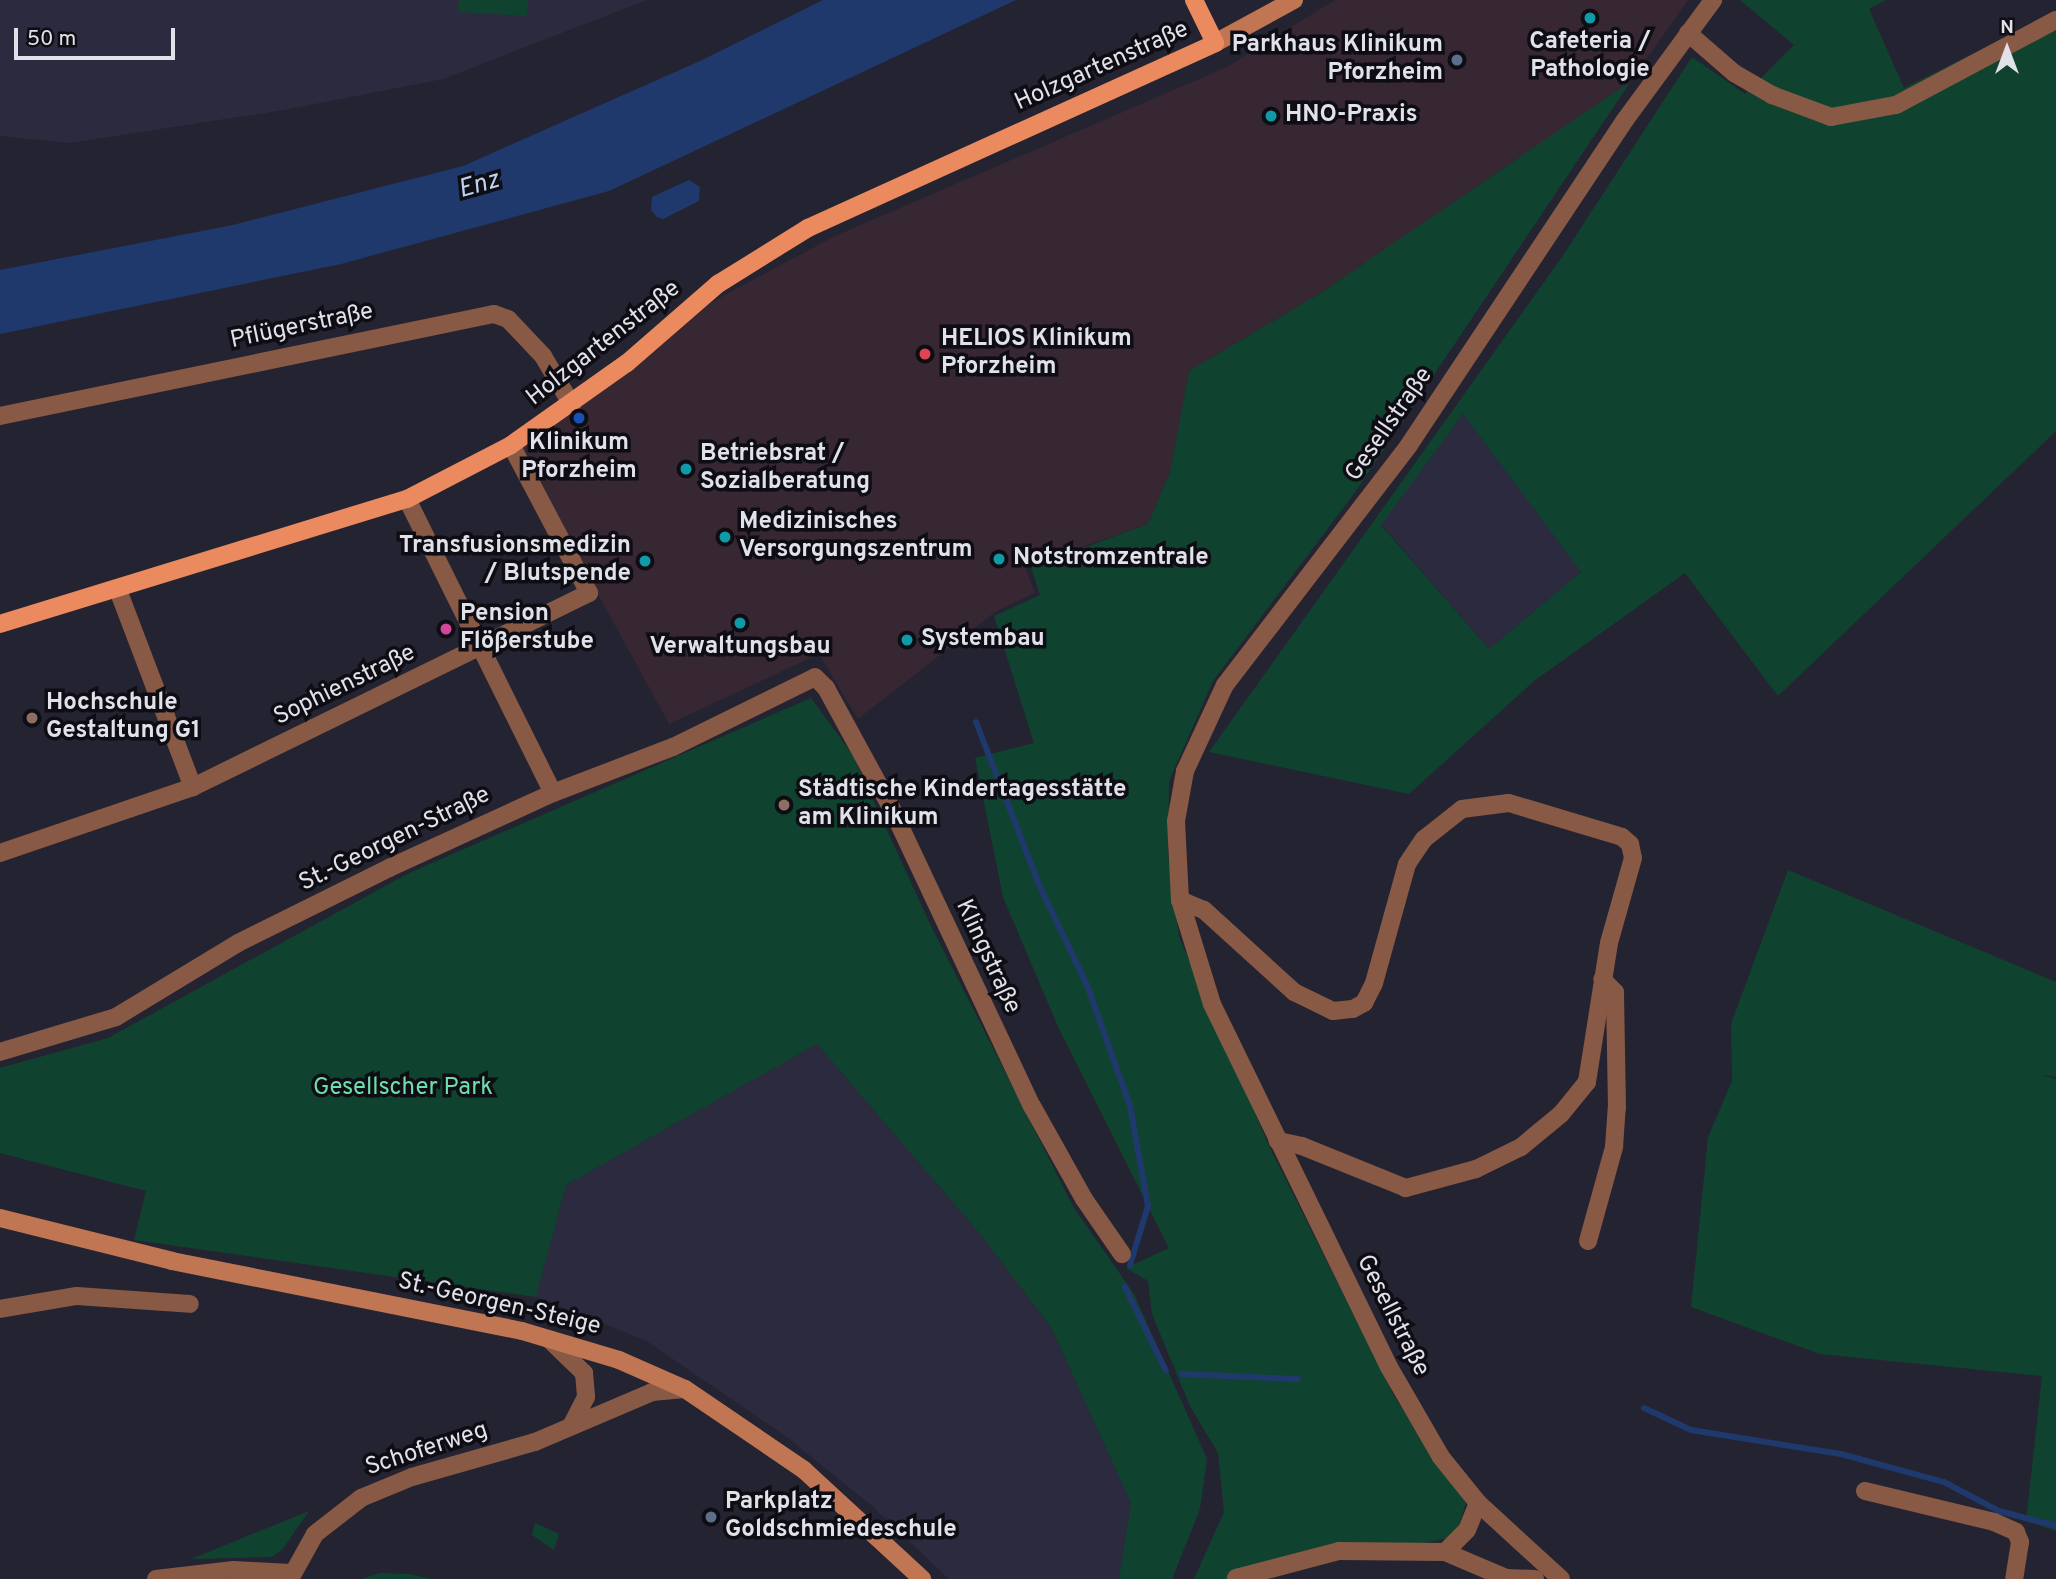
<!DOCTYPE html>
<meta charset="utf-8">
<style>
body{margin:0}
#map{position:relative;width:2056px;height:1579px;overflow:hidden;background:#242331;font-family:Overpass,sans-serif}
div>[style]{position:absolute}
.built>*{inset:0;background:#2c2a3e}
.medical>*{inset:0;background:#362732}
.green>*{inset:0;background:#10432f}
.water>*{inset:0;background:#1f396d}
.stream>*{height:6px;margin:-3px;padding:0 3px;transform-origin:3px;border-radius:3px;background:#1f396d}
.minor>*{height:18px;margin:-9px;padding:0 9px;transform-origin:9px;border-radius:9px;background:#885944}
.tertiary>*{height:18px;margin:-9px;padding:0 9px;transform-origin:9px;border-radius:9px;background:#885944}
.secondary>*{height:18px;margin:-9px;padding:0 9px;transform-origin:9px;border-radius:9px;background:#c07553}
.primary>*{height:18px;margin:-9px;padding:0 9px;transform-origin:9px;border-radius:9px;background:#eb8a5e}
.dots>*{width:19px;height:19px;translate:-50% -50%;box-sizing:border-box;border:4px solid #0e0d13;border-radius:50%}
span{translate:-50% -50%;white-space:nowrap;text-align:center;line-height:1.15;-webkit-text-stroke:7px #0e0d13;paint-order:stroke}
.poi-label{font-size:24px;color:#e1e1ea;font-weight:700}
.right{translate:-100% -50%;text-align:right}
.left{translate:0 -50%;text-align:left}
.street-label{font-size:24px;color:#e1e1ea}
.park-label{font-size:24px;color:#6edead}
.water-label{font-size:26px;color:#bfd1f2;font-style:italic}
.north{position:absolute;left:1972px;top:14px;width:70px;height:70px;-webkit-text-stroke:5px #0e0d13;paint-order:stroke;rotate:0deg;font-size:19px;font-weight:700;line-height:28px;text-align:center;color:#e1e1ea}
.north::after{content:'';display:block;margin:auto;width:24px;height:32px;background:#e1e1ea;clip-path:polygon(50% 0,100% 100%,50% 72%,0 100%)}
.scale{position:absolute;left:14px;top:28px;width:161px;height:32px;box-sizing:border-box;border:4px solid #e1e1ea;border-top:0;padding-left:9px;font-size:21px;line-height:24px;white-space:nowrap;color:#e1e1ea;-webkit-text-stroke:5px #0e0d13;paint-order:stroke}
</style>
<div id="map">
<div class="built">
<div style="clip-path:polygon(0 0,647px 0,443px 79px,284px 110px,70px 143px,0 136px)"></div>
<div style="clip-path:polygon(1463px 414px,1581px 572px,1489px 649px,1381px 524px)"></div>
<div style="clip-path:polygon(817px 1044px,980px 1234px,1051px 1327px,1131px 1503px,1119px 1579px,949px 1579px,872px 1506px,787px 1437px,645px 1340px,536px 1297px,566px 1185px)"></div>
</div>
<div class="medical">
<div style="clip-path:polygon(1335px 0,1688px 0,1631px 81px,1322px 292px,1189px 371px,1170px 472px,1148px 524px,1025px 567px,1035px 593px,995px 612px,858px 719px,819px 654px,669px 724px,518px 448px,653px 337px,721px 297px,835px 236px,1227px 67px)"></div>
</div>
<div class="green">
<div style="clip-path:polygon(459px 0,528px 0,527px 16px,458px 12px)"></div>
<div style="clip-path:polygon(evenodd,1740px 0,1886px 0,1869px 9px,1904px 88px,2056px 12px,2056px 431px,1778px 696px,1685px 573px,1534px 681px,1409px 794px,1209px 752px,1562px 257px,1692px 57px,1745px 94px,1794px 45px,1740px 0,1463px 414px,1581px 572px,1489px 649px,1381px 525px,1463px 414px)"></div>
<div style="clip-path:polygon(1631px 81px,1356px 491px,1213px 681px,1169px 781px,1168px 855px,1179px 937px,1270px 1148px,1395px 1398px,1466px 1503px,1455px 1537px,1231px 1579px,1194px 1579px,1224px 1512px,1218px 1453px,1190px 1406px,1152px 1314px,1148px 1281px,1126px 1268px,1169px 1248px,1059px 1029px,1003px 897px,975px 758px,1034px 743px,994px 616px,1040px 595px,1031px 567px,1148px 524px,1170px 472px,1189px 371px,1322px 292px)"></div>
<div style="clip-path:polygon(811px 698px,852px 754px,930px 924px,1074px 1208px,1134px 1294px,1207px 1459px,1200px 1509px,1172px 1579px,1119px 1579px,1131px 1503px,1051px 1327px,980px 1234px,817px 1044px,566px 1185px,536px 1297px,134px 1240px,146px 1191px,0 1153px,0 1068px,108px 1038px,409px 873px)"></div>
<div style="clip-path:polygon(1788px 870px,2056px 982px,2056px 1077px,2041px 1075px,2056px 1079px,2056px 1531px,2026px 1521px,2042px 1376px,1820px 1354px,1691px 1307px,1708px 1137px,1732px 1081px,1731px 1024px)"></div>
<div style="clip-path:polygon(309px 1511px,282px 1550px,271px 1557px,191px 1559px)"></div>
<div style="clip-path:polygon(535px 1523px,559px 1534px,554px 1550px,532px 1535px)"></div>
<div style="clip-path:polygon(380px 1573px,408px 1574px,432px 1579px,361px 1579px)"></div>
</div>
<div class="water">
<div style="clip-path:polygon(823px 0,1016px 0,609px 191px,341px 264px,0 334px,0 270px,233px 225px,463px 166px,700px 61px)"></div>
<div style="clip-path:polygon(689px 180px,700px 187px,699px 201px,663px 219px,657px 217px,651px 210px,652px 197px)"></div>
</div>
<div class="stream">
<div style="left:976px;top:722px;width:177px;rotate:68.8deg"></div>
<div style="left:1040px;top:887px;width:109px;rotate:64.4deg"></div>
<div style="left:1087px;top:985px;width:128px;rotate:70.4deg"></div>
<div style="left:1130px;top:1106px;width:102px;rotate:79.8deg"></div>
<div style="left:1148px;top:1206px;width:62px;rotate:107deg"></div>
<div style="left:1125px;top:1287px;width:93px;rotate:64deg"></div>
<div style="left:1182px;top:1374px;width:116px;rotate:2.5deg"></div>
<div style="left:1644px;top:1408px;width:52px;rotate:25.1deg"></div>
<div style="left:1691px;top:1430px;width:152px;rotate:9.1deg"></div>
<div style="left:1841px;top:1454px;width:107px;rotate:15.2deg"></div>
<div style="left:1944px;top:1482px;width:62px;rotate:27.8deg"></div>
<div style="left:1999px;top:1511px;width:59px;rotate:14.7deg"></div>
</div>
<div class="minor">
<div style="left:1688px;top:33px;width:61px;rotate:41deg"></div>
<div style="left:1734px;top:73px;width:44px;rotate:30.1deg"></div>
<div style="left:1772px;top:95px;width:63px;rotate:20.4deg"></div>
<div style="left:1831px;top:117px;width:66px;rotate:-10.5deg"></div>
<div style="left:1896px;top:105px;width:181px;rotate:-28deg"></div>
<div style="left:0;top:416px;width:504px;rotate:-11.67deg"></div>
<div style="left:494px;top:314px;width:15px;rotate:20deg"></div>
<div style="left:508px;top:319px;width:51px;rotate:46.6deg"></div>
<div style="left:543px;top:356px;width:57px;rotate:59.4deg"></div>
<div style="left:407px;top:499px;width:328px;rotate:63.6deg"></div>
<div style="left:118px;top:590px;width:211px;rotate:69.2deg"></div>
<div style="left:0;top:853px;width:204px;rotate:-18.9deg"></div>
<div style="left:193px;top:787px;width:441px;rotate:-26.1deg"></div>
<div style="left:589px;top:593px;width:167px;rotate:-117.8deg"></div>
<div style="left:1180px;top:900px;width:26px;rotate:23deg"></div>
<div style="left:1204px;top:910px;width:122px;rotate:42.3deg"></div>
<div style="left:1294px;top:992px;width:43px;rotate:26deg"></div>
<div style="left:1333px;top:1011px;width:20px;rotate:-6deg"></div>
<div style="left:1353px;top:1009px;width:13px;rotate:-29deg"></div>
<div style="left:1364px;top:1003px;width:22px;rotate:-63deg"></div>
<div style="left:1374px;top:983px;width:123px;rotate:-74.5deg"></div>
<div style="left:1407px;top:864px;width:30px;rotate:-56deg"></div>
<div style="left:1424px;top:839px;width:48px;rotate:-38.3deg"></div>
<div style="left:1462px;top:809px;width:47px;rotate:-7.3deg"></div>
<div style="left:1509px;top:803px;width:118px;rotate:16.7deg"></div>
<div style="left:1622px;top:837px;width:11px;rotate:41deg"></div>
<div style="left:1630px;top:844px;width:14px;rotate:78deg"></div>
<div style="left:1633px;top:858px;width:88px;rotate:105.8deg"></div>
<div style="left:1609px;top:943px;width:141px;rotate:99deg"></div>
<div style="left:1587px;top:1082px;width:41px;rotate:129.1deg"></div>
<div style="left:1561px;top:1114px;width:52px;rotate:140.5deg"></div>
<div style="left:1521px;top:1147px;width:50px;rotate:153.9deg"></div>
<div style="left:1476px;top:1169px;width:73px;rotate:164.8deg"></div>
<div style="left:1406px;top:1188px;width:112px;rotate:-158deg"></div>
<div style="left:1302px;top:1146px;width:25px;rotate:-168deg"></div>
<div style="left:0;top:1052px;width:121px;rotate:-16.8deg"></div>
<div style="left:116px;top:1017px;width:143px;rotate:-31.2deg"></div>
<div style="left:238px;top:943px;width:169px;rotate:-26.4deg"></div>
<div style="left:389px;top:868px;width:180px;rotate:-24.6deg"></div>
<div style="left:553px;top:793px;width:129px;rotate:-21deg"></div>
<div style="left:673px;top:747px;width:158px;rotate:-26.2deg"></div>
<div style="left:815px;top:677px;width:16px;rotate:45deg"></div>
<div style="left:826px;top:688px;width:136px;rotate:61.4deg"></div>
<div style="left:891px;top:807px;width:331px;rotate:64.8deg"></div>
<div style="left:1032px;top:1106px;width:107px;rotate:60.8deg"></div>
<div style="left:1084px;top:1199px;width:67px;rotate:55.4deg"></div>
<div style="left:1588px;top:1241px;width:98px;rotate:-74.5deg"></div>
<div style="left:1614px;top:1147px;width:39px;rotate:-86deg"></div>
<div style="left:1617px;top:1108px;width:116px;rotate:-91deg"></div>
<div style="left:1615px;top:992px;width:18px;rotate:-135deg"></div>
<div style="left:0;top:1309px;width:78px;rotate:-9.6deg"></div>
<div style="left:77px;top:1296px;width:113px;rotate:4deg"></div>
<div style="left:549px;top:1339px;width:49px;rotate:44.2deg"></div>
<div style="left:584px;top:1373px;width:24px;rotate:85deg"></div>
<div style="left:586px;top:1397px;width:31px;rotate:117deg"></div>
<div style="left:1865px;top:1491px;width:133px;rotate:13.5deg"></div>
<div style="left:1994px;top:1522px;width:24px;rotate:24deg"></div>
<div style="left:2016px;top:1532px;width:11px;rotate:68deg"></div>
<div style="left:2020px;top:1542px;width:37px;rotate:99deg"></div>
<div style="left:1445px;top:1552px;width:66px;rotate:23.1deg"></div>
<div style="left:1506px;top:1578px;width:29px;rotate:2deg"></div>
<div style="left:1236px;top:1578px;width:106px;rotate:-14.7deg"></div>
<div style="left:1339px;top:1551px;width:106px;rotate:0.5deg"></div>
<div style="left:1445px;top:1552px;width:31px;rotate:-45deg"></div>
<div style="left:1467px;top:1530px;width:29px;rotate:-68deg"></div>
<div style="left:156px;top:1579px;width:78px;rotate:-6.7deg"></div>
<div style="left:233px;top:1570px;width:58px;rotate:3deg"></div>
<div style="left:290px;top:1579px;width:51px;rotate:-60.9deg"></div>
<div style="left:315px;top:1534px;width:58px;rotate:-38deg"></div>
<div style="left:361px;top:1498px;width:55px;rotate:-22.4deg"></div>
<div style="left:412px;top:1477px;width:128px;rotate:-15.9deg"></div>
<div style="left:535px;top:1442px;width:127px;rotate:-23.1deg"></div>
<div style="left:652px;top:1392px;width:33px;rotate:-5deg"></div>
</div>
<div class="tertiary">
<div style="left:1561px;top:1579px;width:113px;rotate:-137.5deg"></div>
<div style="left:1478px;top:1503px;width:59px;rotate:-128.8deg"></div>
<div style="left:1441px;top:1457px;width:104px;rotate:-120deg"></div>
<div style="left:1389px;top:1367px;width:404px;rotate:-116deg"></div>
<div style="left:1212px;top:1004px;width:109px;rotate:-107.1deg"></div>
<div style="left:1180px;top:900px;width:79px;rotate:-92.9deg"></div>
<div style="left:1176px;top:821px;width:51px;rotate:-79.8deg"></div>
<div style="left:1185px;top:771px;width:95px;rotate:-65.1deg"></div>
<div style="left:1225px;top:685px;width:302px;rotate:-52.5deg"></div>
<div style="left:1409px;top:445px;width:390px;rotate:-56.4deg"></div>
<div style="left:1625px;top:120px;width:149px;rotate:-53.7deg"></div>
</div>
<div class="secondary">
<div style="left:1215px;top:43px;width:90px;rotate:-28.6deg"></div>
<div style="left:0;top:1218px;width:177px;rotate:14deg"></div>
<div style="left:172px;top:1261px;width:357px;rotate:11.3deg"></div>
<div style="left:522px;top:1331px;width:101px;rotate:16.6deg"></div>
<div style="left:619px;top:1360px;width:72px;rotate:23.7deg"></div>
<div style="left:685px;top:1389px;width:144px;rotate:34.2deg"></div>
<div style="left:804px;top:1470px;width:161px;rotate:42.7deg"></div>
</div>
<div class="primary">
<div style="left:0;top:624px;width:426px;rotate:-17.1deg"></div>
<div style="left:407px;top:499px;width:117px;rotate:-27.4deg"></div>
<div style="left:511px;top:445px;width:142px;rotate:-35.3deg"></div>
<div style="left:627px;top:363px;width:121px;rotate:-41deg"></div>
<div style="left:718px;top:284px;width:106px;rotate:-31.9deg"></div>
<div style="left:808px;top:228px;width:447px;rotate:-24.4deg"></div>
<div style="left:1215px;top:43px;width:48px;rotate:-116deg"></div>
</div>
<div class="dots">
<div style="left:1590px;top:18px;background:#0f9aa8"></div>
<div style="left:1457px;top:60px;background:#5c6f8a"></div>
<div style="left:1271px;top:116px;background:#0f9aa8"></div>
<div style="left:925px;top:354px;background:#e0444e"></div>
<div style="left:579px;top:418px;background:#1a4fb4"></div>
<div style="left:686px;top:469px;background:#0f9aa8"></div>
<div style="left:725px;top:537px;background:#0f9aa8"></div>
<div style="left:999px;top:559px;background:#0f9aa8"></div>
<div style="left:645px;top:561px;background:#0f9aa8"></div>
<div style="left:740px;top:623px;background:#0f9aa8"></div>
<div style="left:446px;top:629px;background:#d1479c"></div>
<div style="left:907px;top:640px;background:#0f9aa8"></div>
<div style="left:32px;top:718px;background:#8d6e63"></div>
<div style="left:784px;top:805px;background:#8d6e63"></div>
<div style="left:711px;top:1517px;background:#5c6f8a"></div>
</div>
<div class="poi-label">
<span style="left:1590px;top:57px">Cafeteria /<br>Pathologie</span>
<span class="right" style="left:1443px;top:60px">Parkhaus Klinikum<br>Pforzheim</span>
<span class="left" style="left:1285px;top:116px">HNO-Praxis</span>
<span class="left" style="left:941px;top:354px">HELIOS Klinikum<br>Pforzheim</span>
<span style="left:579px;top:458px">Klinikum<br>Pforzheim</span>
<span class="left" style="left:700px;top:469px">Betriebsrat /<br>Sozialberatung</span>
<span class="left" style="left:739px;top:537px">Medizinisches<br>Versorgungszentrum</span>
<span class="right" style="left:631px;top:561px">Transfusionsmedizin<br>/ Blutspende</span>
<span class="left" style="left:1013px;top:559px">Notstromzentrale</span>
<span class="left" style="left:460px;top:629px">Pension<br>Flößerstube</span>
<span class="left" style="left:921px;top:640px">Systembau</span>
<span style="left:740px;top:648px">Verwaltungsbau</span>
<span class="left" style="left:46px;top:718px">Hochschule<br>Gestaltung G1</span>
<span class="left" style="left:798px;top:805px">Städtische Kindertagesstätte<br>am Klinikum</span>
<span class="left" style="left:725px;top:1517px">Parkplatz<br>Goldschmiedeschule</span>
</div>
<div class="street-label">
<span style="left:1102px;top:67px;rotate:-24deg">Holzgartenstraße</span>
<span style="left:302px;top:327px;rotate:-12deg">Pflügerstraße</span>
<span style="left:604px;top:344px;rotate:-38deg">Holzgartenstraße</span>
<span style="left:1390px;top:425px;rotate:-55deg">Gesellstraße</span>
<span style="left:345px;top:686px;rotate:-26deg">Sophienstraße</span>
<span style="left:395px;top:840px;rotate:-26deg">St.-Georgen-Straße</span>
<span style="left:987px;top:957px;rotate:65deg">Klingstraße</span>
<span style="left:499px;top:1305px;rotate:13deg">St.-Georgen-Steige</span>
<span style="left:1392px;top:1316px;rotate:63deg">Gesellstraße</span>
<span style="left:427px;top:1450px;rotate:-18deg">Schoferweg</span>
</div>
<div class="park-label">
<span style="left:403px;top:1089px">Gesellscher Park</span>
</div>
<div class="water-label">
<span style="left:479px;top:186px;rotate:-16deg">Enz</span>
</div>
<div class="north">N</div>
<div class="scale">50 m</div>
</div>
